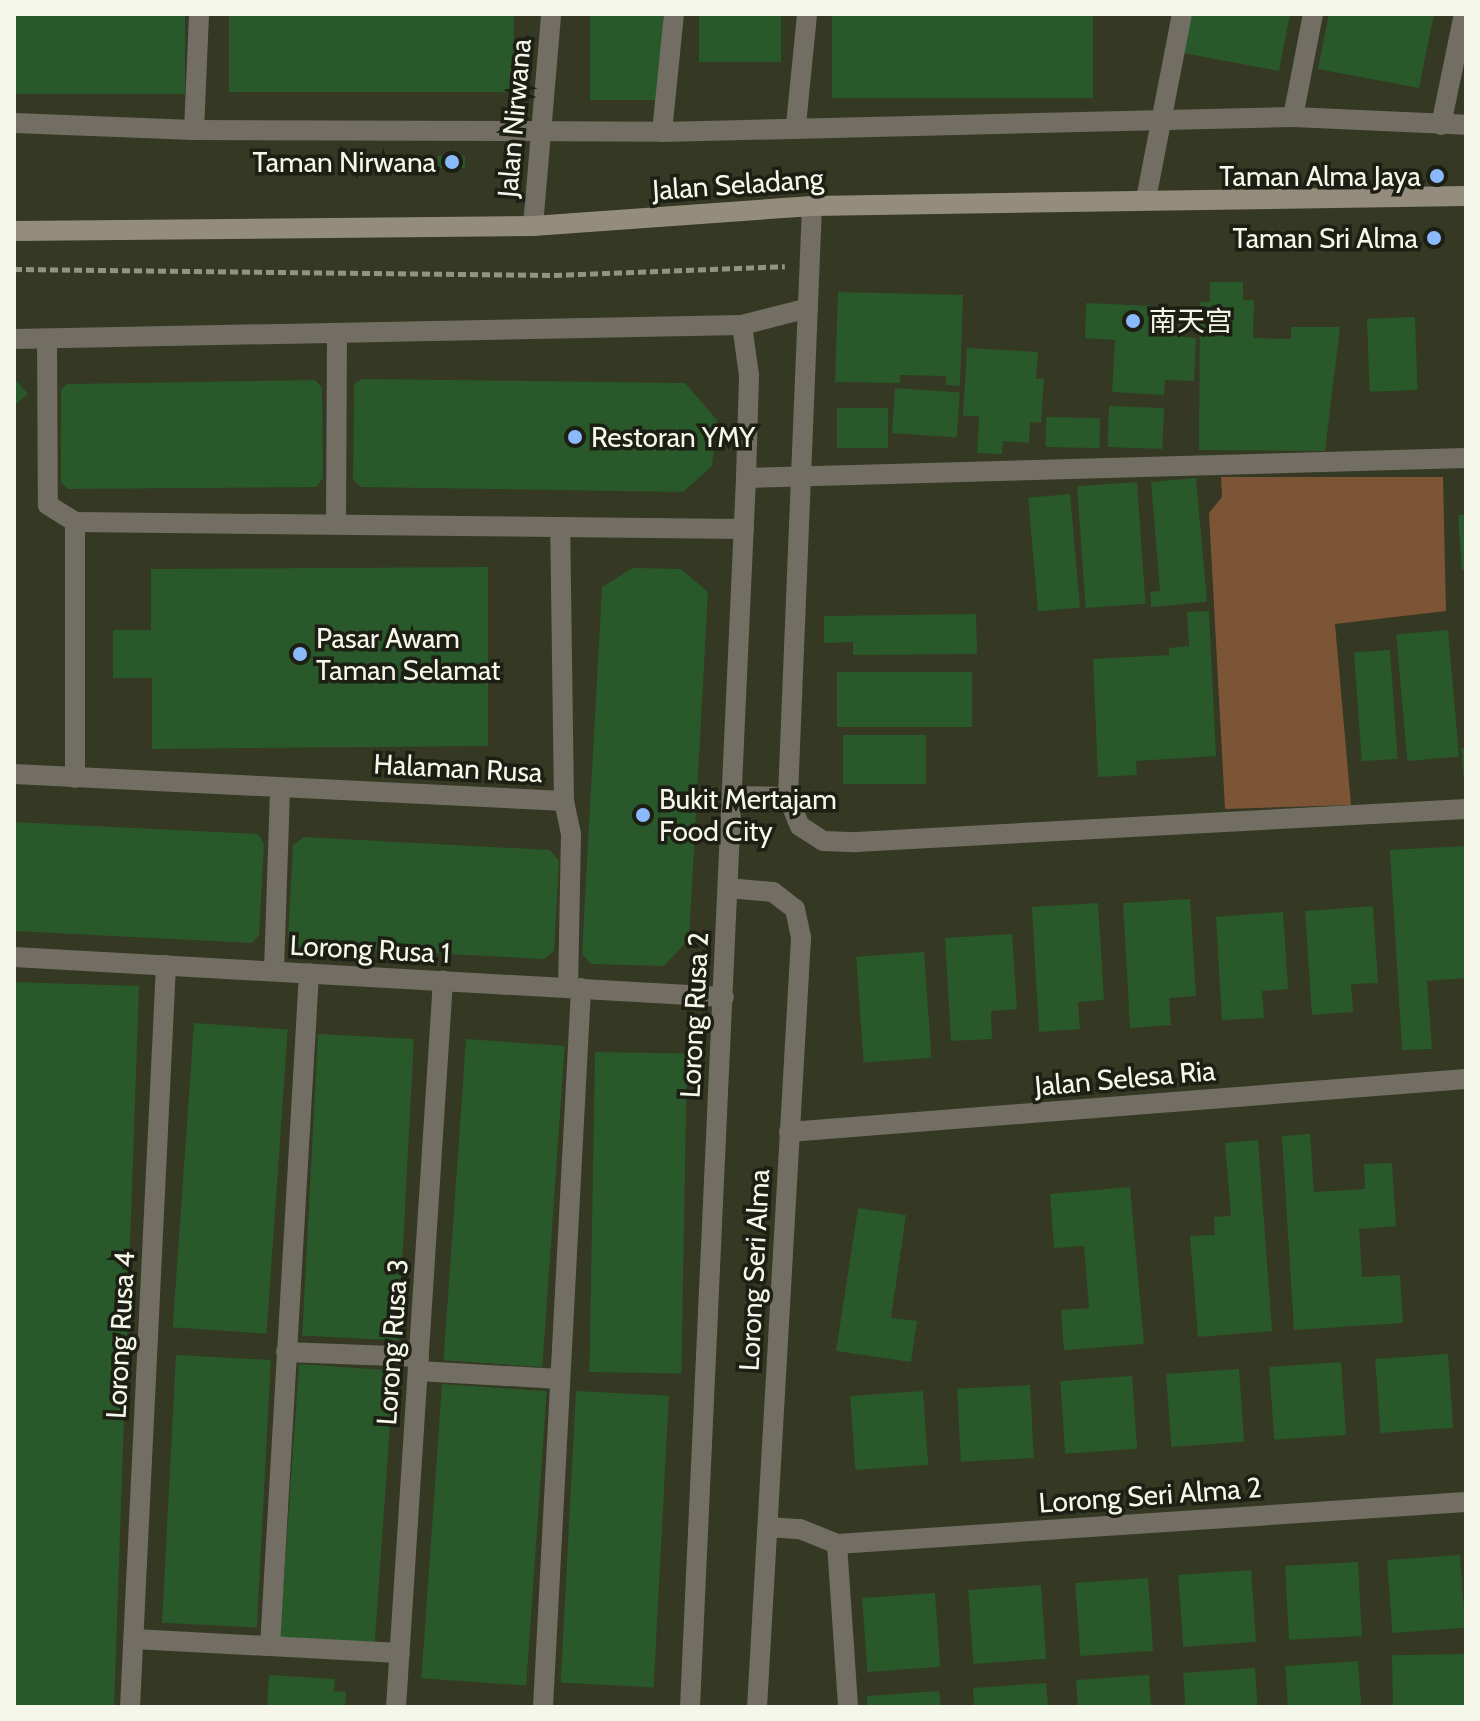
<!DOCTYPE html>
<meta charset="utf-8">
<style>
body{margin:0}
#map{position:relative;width:1480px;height:1721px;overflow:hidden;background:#353822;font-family:Cabin,"Noto Sans SC",sans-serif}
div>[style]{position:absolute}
.green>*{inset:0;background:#7c5536}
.building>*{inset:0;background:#29592a;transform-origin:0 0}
.path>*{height:5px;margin-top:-2.5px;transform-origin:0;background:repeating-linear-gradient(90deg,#919482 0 8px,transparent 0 12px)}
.lane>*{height:20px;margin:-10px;padding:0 10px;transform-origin:10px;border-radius:10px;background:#726e63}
.street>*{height:20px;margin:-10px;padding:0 10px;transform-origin:10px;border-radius:10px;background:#726e63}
.secondary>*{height:20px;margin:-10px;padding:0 10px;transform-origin:10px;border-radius:10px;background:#948c7c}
.dots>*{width:22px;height:22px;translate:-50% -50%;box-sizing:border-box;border:4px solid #1d1e14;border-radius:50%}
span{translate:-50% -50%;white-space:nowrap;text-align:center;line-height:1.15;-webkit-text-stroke:7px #1d1e14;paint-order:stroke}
.street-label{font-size:28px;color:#f4f7e9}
.poi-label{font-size:28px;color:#f4f7e9}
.right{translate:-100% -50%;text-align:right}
.left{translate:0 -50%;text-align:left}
.frame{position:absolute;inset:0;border:16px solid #f4f7e9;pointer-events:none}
</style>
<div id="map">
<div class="green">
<div style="clip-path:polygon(1221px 477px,1443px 477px,1446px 611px,1335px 624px,1351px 805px,1225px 809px,1209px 513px,1222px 497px)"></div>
</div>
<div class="building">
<div style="left:14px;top:14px;width:171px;height:80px"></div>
<div style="left:229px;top:14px;width:285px;height:78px"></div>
<div style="left:590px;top:14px;width:73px;height:86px"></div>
<div style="left:699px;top:14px;width:82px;height:48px"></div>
<div style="left:832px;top:14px;width:261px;height:84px"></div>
<div style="clip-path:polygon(1186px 14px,1290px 14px,1279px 71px,1178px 52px)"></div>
<div style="clip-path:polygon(1329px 14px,1434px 14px,1419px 88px,1318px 69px)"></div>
<div style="left:438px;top:156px;width:27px;height:12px"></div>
<div style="clip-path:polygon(1210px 282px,1243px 282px,1243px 300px,1254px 300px,1253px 338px,1291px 339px,1291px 327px,1340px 327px,1325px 451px,1199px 450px,1200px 302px,1210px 302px)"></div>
<div style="clip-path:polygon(838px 292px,963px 295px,960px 386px,946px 385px,946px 376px,900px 375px,900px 383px,835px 382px)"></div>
<div style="clip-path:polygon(1086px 303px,1176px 307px,1174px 336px,1196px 338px,1194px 381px,1165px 380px,1164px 395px,1112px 392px,1115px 340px,1085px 338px)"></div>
<div style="left:1415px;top:317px;width:73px;height:48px;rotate:88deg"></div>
<div style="clip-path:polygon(967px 348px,1038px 352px,1036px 379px,1044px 379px,1041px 423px,1030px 422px,1029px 443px,1003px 441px,1002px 454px,977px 453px,979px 416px,963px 416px)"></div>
<div style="left:14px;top:378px;width:21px;height:350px;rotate:49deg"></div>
<div style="clip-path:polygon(362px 379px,685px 383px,717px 420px,712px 466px,683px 492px,361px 487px,353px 480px,354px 384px)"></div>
<div style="clip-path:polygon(315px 380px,322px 388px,323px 478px,316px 487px,68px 489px,61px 482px,61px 390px,67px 384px)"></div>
<div style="left:895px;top:388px;width:65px;height:45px;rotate:4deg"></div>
<div style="left:1109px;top:406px;width:55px;height:41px;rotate:2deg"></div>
<div style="left:837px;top:408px;width:51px;height:40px"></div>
<div style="left:1046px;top:417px;width:54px;height:30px;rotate:1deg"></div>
<div style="clip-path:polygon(1196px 478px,1207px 602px,1151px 607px,1150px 592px,1160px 591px,1151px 482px)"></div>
<div style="left:1137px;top:482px;width:122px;height:60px;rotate:86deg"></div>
<div style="left:1070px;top:494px;width:114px;height:42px;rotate:85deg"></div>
<div style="clip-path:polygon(1458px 515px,1466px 515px,1466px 569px,1462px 570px)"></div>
<div style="clip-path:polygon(488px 567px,488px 746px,152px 749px,152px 678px,113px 678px,113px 630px,151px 630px,151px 569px)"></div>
<div style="clip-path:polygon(633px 568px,681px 569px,708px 592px,689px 939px,664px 966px,591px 964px,582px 954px,602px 587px)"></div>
<div style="clip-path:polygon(1209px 611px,1216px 756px,1136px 761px,1137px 775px,1098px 777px,1093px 659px,1169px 655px,1169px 648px,1189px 646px,1187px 612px)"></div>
<div style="clip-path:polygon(976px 614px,977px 654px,853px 655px,853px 642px,824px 643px,824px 616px)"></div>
<div style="left:1448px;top:630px;width:127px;height:52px;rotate:85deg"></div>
<div style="left:1390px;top:650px;width:109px;height:36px;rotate:86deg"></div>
<div style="left:972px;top:672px;width:55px;height:135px;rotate:90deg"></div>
<div style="left:926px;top:735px;width:49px;height:83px;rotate:90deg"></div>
<div style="clip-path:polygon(1466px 747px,1466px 781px,1464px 781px,1461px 748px)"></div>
<div style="clip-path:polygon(14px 822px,258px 834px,264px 844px,259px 935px,252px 943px,14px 931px)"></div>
<div style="clip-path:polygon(304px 837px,550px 850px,559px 861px,554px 951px,544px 959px,295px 946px,288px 937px,293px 845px)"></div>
<div style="clip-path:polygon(1466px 846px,1466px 978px,1427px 981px,1432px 1049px,1402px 1050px,1390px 850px)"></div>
<div style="clip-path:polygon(1190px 899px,1196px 996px,1169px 998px,1171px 1025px,1130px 1028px,1123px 903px)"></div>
<div style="clip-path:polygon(1098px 903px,1104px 1000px,1078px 1002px,1080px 1029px,1039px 1032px,1032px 907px)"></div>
<div style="clip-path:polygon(1373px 906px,1378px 983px,1351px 984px,1353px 1012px,1312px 1015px,1305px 911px)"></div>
<div style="clip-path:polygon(1283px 912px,1288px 989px,1262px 991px,1264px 1018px,1222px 1020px,1216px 917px)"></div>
<div style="clip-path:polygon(1012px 934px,1017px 1009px,991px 1011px,992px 1039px,951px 1041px,945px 938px)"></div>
<div style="left:924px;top:952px;width:106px;height:68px;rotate:86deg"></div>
<div style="clip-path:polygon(14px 982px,139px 986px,114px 1707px,14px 1707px)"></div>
<div style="left:194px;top:1023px;width:94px;height:305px;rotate:4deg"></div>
<div style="left:318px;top:1034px;width:96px;height:302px;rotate:3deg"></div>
<div style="left:466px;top:1039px;width:99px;height:322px;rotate:4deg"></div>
<div style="left:595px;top:1052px;width:92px;height:320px;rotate:1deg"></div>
<div style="clip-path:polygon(1310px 1134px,1314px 1192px,1365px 1189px,1364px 1164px,1392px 1163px,1396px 1226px,1359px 1229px,1362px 1277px,1400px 1275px,1403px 1323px,1294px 1330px,1282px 1136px)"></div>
<div style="clip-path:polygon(1258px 1140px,1272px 1331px,1198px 1337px,1190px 1236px,1215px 1235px,1214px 1217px,1231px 1216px,1225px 1143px)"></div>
<div style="clip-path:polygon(1130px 1187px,1144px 1344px,1064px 1350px,1061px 1310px,1089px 1308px,1084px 1246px,1054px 1248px,1050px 1194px)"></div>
<div style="clip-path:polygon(858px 1208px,906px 1215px,891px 1318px,917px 1321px,911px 1362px,836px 1351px)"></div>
<div style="left:1448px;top:1354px;width:74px;height:73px;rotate:86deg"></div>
<div style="left:176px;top:1355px;width:95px;height:268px;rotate:3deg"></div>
<div style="left:1341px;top:1362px;width:73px;height:72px;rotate:86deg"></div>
<div style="left:299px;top:1364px;width:95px;height:278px;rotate:4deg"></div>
<div style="left:1239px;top:1369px;width:73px;height:73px;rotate:86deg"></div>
<div style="left:1132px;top:1376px;width:73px;height:72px;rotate:86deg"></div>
<div style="left:442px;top:1384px;width:105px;height:295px;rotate:4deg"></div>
<div style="left:1030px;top:1385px;width:73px;height:73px;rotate:87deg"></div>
<div style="left:576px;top:1391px;width:93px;height:292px;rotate:3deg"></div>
<div style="left:923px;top:1391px;width:74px;height:73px;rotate:86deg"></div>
<div style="left:1460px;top:1555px;width:73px;height:73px;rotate:86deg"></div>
<div style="left:1358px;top:1562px;width:74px;height:73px;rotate:87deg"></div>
<div style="left:1251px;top:1570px;width:72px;height:73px;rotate:86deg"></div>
<div style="left:1148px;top:1578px;width:73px;height:73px;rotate:86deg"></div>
<div style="left:1041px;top:1585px;width:74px;height:73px;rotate:86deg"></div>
<div style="left:935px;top:1593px;width:74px;height:73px;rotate:86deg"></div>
<div style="left:1465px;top:1654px;width:53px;height:73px;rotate:89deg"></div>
<div style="left:1358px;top:1661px;width:46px;height:73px;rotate:86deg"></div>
<div style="left:1255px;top:1668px;width:39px;height:72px;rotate:86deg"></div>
<div style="clip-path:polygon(269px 1675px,335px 1679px,334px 1691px,346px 1692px,345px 1707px,267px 1707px)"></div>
<div style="clip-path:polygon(1149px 1675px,1151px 1707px,1078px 1707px,1076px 1680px)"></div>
<div style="clip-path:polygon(1046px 1683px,1048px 1707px,974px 1707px,973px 1688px)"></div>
<div style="clip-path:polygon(939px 1691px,941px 1707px,867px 1707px,867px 1696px)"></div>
</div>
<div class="path">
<div style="left:14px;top:269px;width:540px;rotate:0.64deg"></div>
<div style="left:554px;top:275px;width:231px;rotate:-2.2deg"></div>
</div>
<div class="lane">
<div style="left:1293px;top:117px;width:105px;rotate:-79deg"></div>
<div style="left:194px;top:130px;width:116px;rotate:-87.5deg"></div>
<div style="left:662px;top:132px;width:119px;rotate:-84.2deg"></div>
<div style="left:47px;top:339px;width:166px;rotate:89.7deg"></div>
<div style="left:48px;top:505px;width:32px;rotate:32deg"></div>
<div style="left:336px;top:523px;width:188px;rotate:-89.7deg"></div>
<div style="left:564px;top:801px;width:34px;rotate:78deg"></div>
<div style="left:571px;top:834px;width:154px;rotate:91.1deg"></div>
<div style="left:274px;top:971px;width:183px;rotate:-88.1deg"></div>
<div style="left:286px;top:1352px;width:133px;rotate:2.2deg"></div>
<div style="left:418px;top:1371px;width:142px;rotate:3.2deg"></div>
<div style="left:134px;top:1639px;width:266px;rotate:3deg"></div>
<div style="left:270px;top:1646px;width:674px;rotate:-86.68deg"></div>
<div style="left:543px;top:1707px;width:720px;rotate:-86.97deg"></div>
</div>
<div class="street">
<div style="left:14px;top:123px;width:180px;rotate:2.2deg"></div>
<div style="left:194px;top:130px;width:468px;rotate:0.2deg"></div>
<div style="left:662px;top:132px;width:631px;rotate:-1.36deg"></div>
<div style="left:1293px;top:117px;width:173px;rotate:2.6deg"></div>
<div style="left:796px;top:125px;width:112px;rotate:-84.3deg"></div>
<div style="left:1441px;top:125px;width:113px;rotate:-78.3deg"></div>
<div style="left:1146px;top:199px;width:188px;rotate:-79deg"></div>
<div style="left:812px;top:206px;width:591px;rotate:92.33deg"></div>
<div style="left:788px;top:797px;width:31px;rotate:68deg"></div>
<div style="left:800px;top:826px;width:27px;rotate:33deg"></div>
<div style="left:823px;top:841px;width:33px;rotate:2deg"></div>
<div style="left:856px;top:842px;width:611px;rotate:-3.1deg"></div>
<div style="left:533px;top:226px;width:213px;rotate:-85.1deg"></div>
<div style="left:14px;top:339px;width:728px;rotate:-1.1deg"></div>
<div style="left:742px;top:325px;width:68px;rotate:-14.4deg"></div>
<div style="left:746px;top:478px;width:720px;rotate:-1.59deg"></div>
<div style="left:14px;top:774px;width:551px;rotate:2.81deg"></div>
<div style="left:564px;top:801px;width:274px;rotate:-90.8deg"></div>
<div style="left:75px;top:778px;width:256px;rotate:-90deg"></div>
<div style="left:75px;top:522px;width:669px;rotate:0.6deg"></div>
<div style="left:732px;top:796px;width:56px;rotate:1deg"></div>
<div style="left:728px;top:888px;width:45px;rotate:5.1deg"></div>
<div style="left:773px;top:892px;width:28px;rotate:38deg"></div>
<div style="left:795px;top:909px;width:30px;rotate:78deg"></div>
<div style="left:801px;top:938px;width:770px;rotate:93.27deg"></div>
<div style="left:14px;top:957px;width:711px;rotate:3.22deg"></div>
<div style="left:789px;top:1132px;width:679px;rotate:-4.48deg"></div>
<div style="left:768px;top:1527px;width:32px;rotate:4deg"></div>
<div style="left:800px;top:1529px;width:40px;rotate:22deg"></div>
<div style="left:837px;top:1544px;width:630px;rotate:-3.82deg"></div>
<div style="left:837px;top:1544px;width:163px;rotate:86.1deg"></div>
<div style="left:130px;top:1707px;width:743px;rotate:-87.22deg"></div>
<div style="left:396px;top:1707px;width:728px;rotate:-86.3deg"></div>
<div style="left:690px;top:1707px;width:1230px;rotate:-87.39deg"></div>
<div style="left:746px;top:478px;width:103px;rotate:-88.3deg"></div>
<div style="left:749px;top:375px;width:50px;rotate:-98deg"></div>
</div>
<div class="secondary">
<div style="left:14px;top:231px;width:519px;rotate:-0.55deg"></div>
<div style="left:533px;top:226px;width:280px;rotate:-4.1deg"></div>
<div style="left:812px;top:206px;width:654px;rotate:-0.88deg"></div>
</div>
<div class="dots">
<div style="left:452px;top:162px;background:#8bbafc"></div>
<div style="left:1437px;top:176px;background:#8bbafc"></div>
<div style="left:1434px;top:238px;background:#8bbafc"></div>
<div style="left:1133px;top:321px;background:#8bbafc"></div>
<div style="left:575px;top:437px;background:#8bbafc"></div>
<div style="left:300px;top:654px;background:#8bbafc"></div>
<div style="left:643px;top:815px;background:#8bbafc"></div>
</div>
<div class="street-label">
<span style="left:514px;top:118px;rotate:-85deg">Jalan Nirwana</span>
<span style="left:738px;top:184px;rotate:-4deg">Jalan Seladang</span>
<span style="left:458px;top:768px;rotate:3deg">Halaman Rusa</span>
<span style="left:370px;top:949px;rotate:3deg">Lorong Rusa 1</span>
<span style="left:694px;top:1015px;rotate:-87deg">Lorong Rusa 2</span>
<span style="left:1125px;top:1078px;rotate:-5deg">Jalan Selesa Ria</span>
<span style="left:754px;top:1270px;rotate:-87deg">Lorong Seri Alma</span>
<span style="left:120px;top:1335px;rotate:-87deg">Lorong Rusa 4</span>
<span style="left:392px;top:1342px;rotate:-86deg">Lorong Rusa 3</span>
<span style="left:1150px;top:1495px;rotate:-4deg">Lorong Seri Alma 2</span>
</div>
<div class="poi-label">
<span class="right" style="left:436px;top:162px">Taman Nirwana</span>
<span class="right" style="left:1421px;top:176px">Taman Alma Jaya</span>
<span class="right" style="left:1418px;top:238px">Taman Sri Alma</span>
<span class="left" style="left:1149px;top:321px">南天宫</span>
<span class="left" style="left:591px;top:437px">Restoran YMY</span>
<span class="left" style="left:316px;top:654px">Pasar Awam<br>Taman Selamat</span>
<span class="left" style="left:659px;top:815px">Bukit Mertajam<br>Food City</span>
</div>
<div class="frame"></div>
</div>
